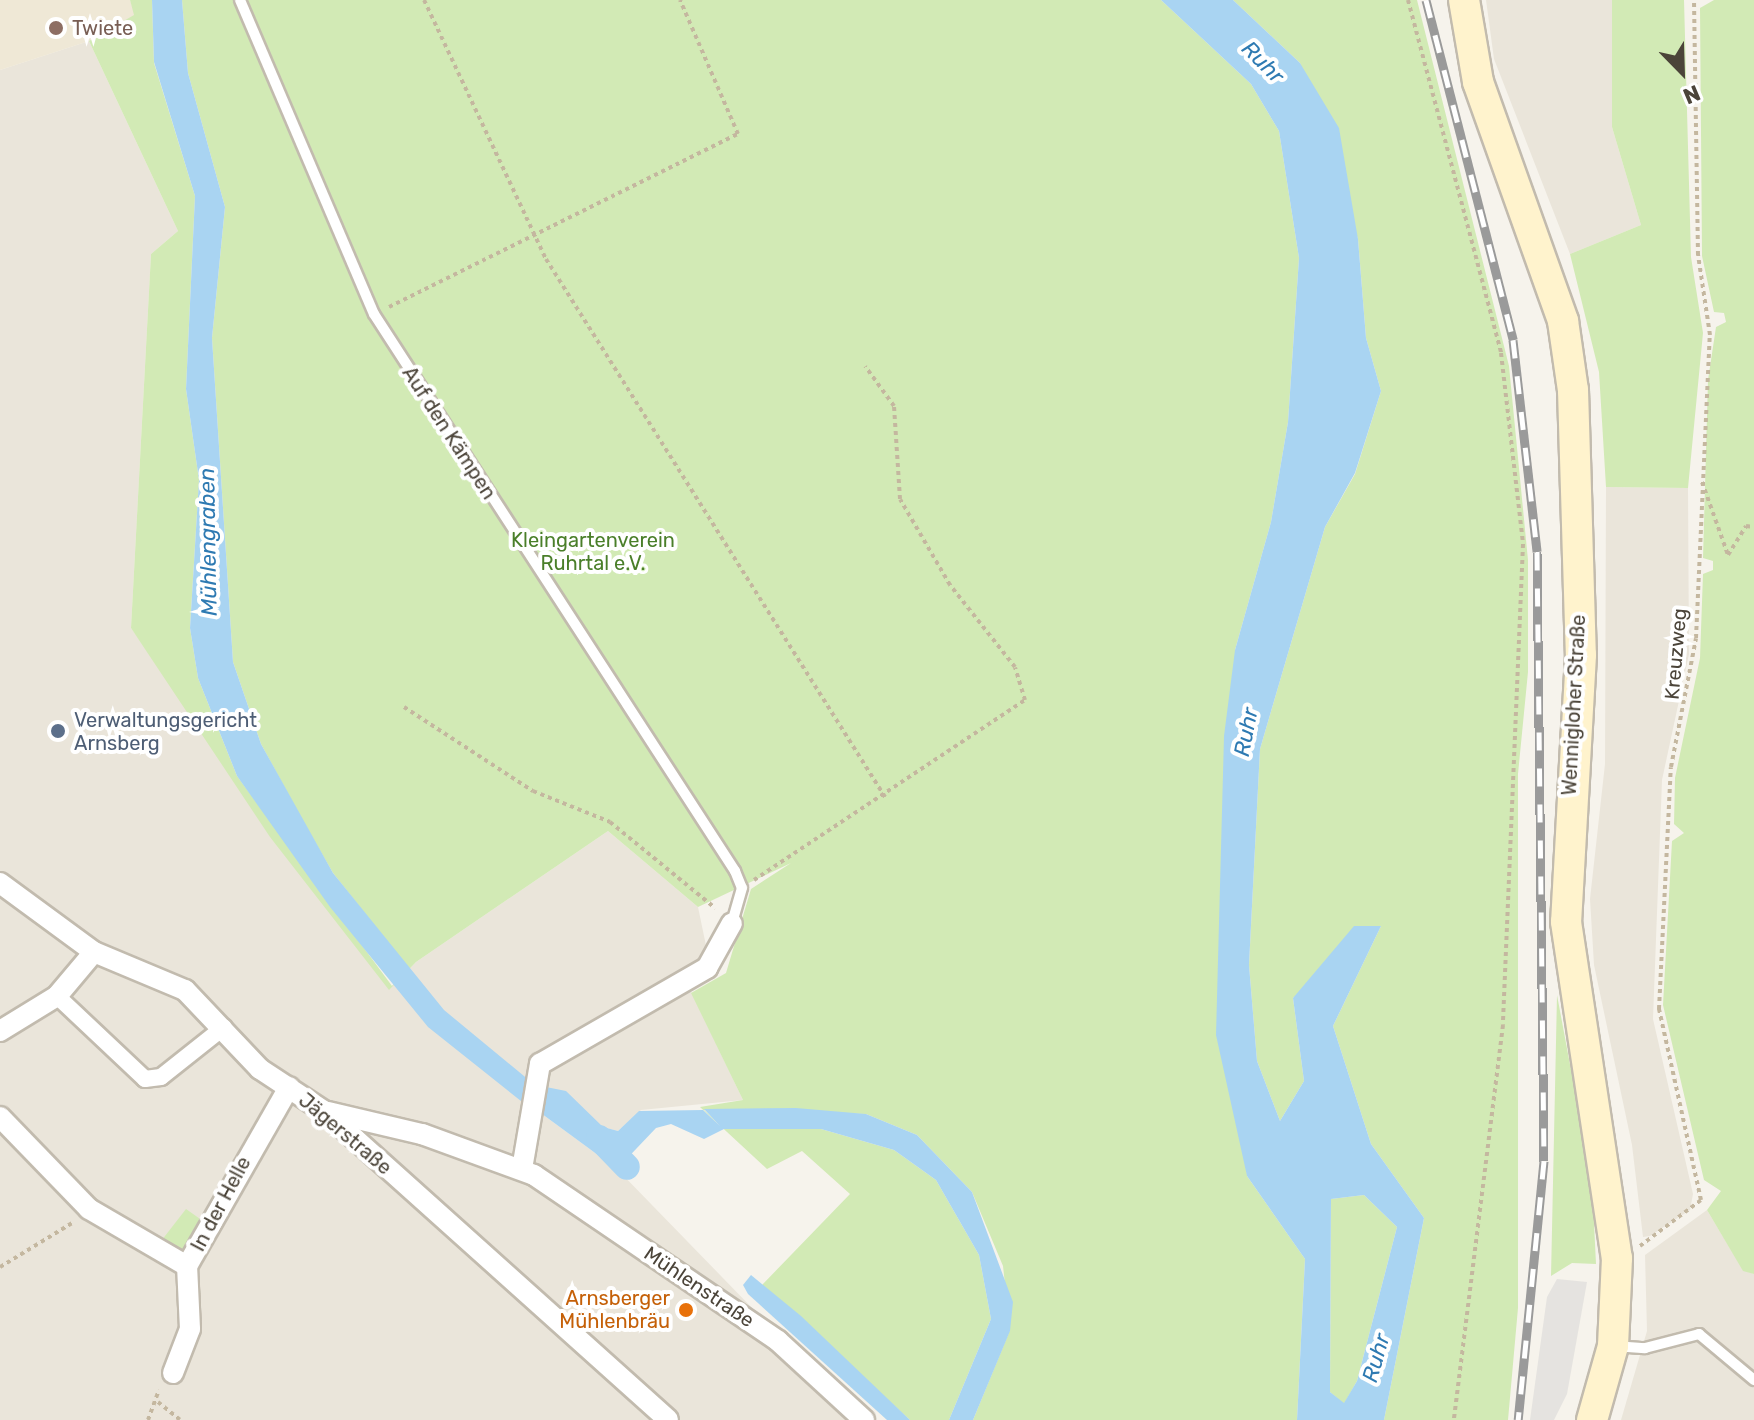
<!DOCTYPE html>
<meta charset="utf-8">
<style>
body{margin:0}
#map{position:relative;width:1754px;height:1420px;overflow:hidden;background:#f6f3ec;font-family:Rubik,sans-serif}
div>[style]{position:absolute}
.residential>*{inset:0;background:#eae5da}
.education>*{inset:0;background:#efe8d6}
.green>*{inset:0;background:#d2eab5}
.parking>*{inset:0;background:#e5e3e0}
.water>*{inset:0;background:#a9d4f2}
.canal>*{height:26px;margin:-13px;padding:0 13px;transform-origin:13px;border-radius:13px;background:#a9d4f2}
.path>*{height:4px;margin-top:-2px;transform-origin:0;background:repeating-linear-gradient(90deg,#c4b79f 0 4px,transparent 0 8px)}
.roads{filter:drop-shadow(2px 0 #c2bbae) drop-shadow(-2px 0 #c2bbae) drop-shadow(0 2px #c2bbae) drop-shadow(0 -2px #c2bbae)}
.service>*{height:10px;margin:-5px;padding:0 5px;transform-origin:5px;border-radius:5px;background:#fff}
.pedestrian>*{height:16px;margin:-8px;padding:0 8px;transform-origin:8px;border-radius:8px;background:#fff}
.minor>*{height:20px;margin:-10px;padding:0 10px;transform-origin:10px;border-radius:10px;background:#fff}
.secondary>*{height:30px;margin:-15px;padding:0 15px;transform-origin:15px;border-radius:15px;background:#fff3cd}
.rail>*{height:9px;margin-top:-4.5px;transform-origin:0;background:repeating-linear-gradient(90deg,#fff 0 18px,#9a9a9a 0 36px);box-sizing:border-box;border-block:2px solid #9a9a9a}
.dots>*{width:22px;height:22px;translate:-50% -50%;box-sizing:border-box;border:4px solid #fff;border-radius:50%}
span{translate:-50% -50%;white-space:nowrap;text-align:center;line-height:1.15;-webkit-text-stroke:8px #fff;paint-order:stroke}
.education-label{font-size:20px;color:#785e54}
.left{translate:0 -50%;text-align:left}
.street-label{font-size:20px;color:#4b4439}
.park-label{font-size:20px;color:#4a7f2a}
.service-label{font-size:20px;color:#4e5e75}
.food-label{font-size:20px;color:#c56008}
.right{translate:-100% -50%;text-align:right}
.water-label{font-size:22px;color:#2e7ab2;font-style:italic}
.north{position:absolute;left:1642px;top:32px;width:80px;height:80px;-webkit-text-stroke:6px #fff;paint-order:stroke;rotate:157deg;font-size:22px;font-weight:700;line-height:32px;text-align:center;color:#4b4439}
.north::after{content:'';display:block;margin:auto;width:28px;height:36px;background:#4b4439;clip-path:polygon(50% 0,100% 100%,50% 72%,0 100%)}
</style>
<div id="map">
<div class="residential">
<div style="clip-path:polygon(1486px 0,1612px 0,1612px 127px,1641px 225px,1570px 254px,1494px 59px)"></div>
<div style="clip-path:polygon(89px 41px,178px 231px,151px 254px,131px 628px,389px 989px,416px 962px,608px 831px,698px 907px,709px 960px,685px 979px,743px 1100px,641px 1110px,618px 1131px,538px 1111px,617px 1169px,861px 1420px,0 1420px,0 70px)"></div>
<div style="clip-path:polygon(1606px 487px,1688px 488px,1689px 654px,1662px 780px,1653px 1019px,1693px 1194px,1690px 1210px,1650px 1236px,1643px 1237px,1632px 1145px,1594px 965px,1590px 899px,1605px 764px)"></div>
<div style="clip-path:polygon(1707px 1210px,1743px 1270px,1754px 1274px,1754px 1420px,1621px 1420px,1647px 1331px,1645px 1255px)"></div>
</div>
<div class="education">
<div style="clip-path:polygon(0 0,130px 0,135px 15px,89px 41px,0 70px)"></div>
</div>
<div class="green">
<div style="clip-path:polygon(130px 0,152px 0,154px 63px,195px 196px,186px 389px,199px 480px,190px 628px,198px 678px,237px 776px,392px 986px,408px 968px,333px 873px,303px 821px,261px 744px,233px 662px,212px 338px,225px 207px,188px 73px,182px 0,1161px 0,1251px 84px,1279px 131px,1299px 258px,1288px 422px,1271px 522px,1235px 650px,1247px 1176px,1305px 1259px,1297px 1420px,973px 1420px,1010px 1330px,1003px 1266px,972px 1192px,917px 1135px,866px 1114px,704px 1110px,725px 1129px,821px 1129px,894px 1150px,936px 1180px,979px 1255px,991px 1319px,949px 1420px,910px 1420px,762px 1285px,850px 1194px,802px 1151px,767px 1169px,700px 1107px,743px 1100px,691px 993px,726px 973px,751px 889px,791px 863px,698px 907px,608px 831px,416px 962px,389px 990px,270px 837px,131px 628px,151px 254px,178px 231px,89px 41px,134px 15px)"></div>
<div style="clip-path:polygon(1233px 0,1417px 0,1509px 366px,1528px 560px,1528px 672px,1518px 774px,1518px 1308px,1508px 1420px,1384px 1420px,1424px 1218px,1371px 1144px,1333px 1026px,1381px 926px,1293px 998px,1304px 1081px,1280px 1121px,1257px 1061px,1249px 965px,1260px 749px,1325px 527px,1355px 474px,1381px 391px,1366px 338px,1358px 239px,1300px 63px)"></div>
<div style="clip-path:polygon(1612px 0,1684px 0,1691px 257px,1703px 333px,1688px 488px,1606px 487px,1599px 372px,1570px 254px,1641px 225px,1612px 127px)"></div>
<div style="clip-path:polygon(1714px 0,1754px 0,1754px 1274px,1743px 1271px,1707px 1210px,1721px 1191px,1704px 1180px,1663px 1005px,1672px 841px,1684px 833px,1674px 824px,1675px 778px,1700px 658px,1703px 574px,1713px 570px,1713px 561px,1703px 558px,1708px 380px,1716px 327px,1726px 322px,1724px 313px,1714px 312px,1702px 256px,1700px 8px)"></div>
<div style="clip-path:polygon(1557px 995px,1592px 1182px,1596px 1264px,1572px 1263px,1551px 1276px)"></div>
<div style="clip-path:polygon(1364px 1195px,1397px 1227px,1357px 1381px,1344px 1404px,1330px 1392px,1331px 1199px)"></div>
<div style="clip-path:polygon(186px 1209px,203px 1221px,191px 1241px,183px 1251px,158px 1245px)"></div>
</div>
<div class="parking">
<div style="clip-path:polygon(1557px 1279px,1587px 1282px,1567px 1394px,1554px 1420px,1530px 1420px,1547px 1297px)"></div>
</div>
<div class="water">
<div style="clip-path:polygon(152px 0,182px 0,188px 73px,225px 207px,212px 338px,233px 662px,261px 744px,333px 873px,444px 1010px,530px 1081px,526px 1105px,428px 1027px,330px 907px,237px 776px,198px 678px,190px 628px,199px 480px,186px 389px,195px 196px,154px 62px)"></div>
<div style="clip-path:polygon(evenodd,1161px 0,1233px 0,1300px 63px,1339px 128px,1358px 239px,1366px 338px,1381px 391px,1355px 473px,1325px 527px,1260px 749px,1249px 965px,1257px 1061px,1280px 1121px,1304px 1081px,1293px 998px,1354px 926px,1381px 926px,1333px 1026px,1371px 1144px,1424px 1218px,1384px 1420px,1297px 1420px,1305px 1259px,1247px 1176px,1216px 1035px,1224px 736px,1235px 650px,1271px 522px,1288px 422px,1299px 258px,1279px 131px,1251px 84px,1161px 0,1364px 1195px,1397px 1227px,1357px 1381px,1344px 1403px,1330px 1392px,1331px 1199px,1364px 1195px)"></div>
<div style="clip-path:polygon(536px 1085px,566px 1091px,603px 1127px,618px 1131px,639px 1111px,703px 1110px,720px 1126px,704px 1109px,796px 1108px,866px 1114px,917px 1135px,972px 1192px,1013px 1302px,1010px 1331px,973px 1420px,949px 1420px,991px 1319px,979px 1255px,936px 1180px,894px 1150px,821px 1129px,724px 1129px,704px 1139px,671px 1124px,656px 1128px,617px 1169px,538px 1111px)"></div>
<div style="clip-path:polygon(751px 1275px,801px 1316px,910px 1420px,887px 1420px,748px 1294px,743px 1285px)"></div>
</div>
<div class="canal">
<div style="left:599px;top:1138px;width:40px;rotate:46deg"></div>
</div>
<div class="path">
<div style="left:424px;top:0;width:286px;rotate:64.8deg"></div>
<div style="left:546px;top:259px;width:636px;rotate:57.78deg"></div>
<div style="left:1408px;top:0;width:365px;rotate:75.2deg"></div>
<div style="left:1501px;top:353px;width:192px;rotate:83.4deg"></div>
<div style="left:1523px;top:544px;width:481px;rotate:92.4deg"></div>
<div style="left:1503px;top:1025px;width:398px;rotate:97.1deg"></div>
<div style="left:389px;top:307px;width:390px;rotate:-26.4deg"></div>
<div style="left:738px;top:134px;width:146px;rotate:-113.4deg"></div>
<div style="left:1702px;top:482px;width:77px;rotate:70.4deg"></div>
<div style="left:1728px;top:555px;width:34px;rotate:-58deg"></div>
<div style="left:1746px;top:526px;width:8px;rotate:7deg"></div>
<div style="left:404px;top:707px;width:154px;rotate:33.1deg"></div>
<div style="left:533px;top:791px;width:83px;rotate:21.9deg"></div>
<div style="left:610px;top:822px;width:136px;rotate:39.3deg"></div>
<div style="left:754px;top:880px;width:325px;rotate:-33.6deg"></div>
<div style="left:1025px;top:700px;width:34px;rotate:-107deg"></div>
<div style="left:1015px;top:667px;width:105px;rotate:-128.4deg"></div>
<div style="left:950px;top:585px;width:99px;rotate:-120.2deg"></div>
<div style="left:900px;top:499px;width:93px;rotate:-93.7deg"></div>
<div style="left:894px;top:406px;width:49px;rotate:-125.9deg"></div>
<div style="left:1640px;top:1246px;width:76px;rotate:-37deg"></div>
<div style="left:1701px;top:1200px;width:196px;rotate:-102.4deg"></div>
<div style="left:1659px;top:1009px;width:242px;rotate:-87.2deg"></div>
<div style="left:1671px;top:767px;width:131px;rotate:-79deg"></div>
<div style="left:1696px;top:638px;width:303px;rotate:-87.4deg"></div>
<div style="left:1710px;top:335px;width:81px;rotate:-98.5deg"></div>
<div style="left:1698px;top:255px;width:255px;rotate:-90.9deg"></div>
<div style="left:0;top:1267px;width:84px;rotate:-31.4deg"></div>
<div style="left:158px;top:1402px;width:28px;rotate:39deg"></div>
<div style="left:148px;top:1420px;width:32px;rotate:-70deg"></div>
</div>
<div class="roads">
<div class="service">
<div style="left:240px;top:0;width:341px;rotate:66.9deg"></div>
<div style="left:374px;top:314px;width:664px;rotate:57.05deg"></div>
<div style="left:735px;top:871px;width:18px;rotate:68deg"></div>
<div style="left:742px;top:888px;width:36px;rotate:106deg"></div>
<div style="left:1614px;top:1346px;width:31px;rotate:4deg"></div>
<div style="left:1645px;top:1348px;width:56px;rotate:-14.5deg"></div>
<div style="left:1699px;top:1334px;width:72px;rotate:39.9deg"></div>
</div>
<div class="pedestrian">
<div style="left:57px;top:996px;width:121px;rotate:43.3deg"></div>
<div style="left:145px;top:1079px;width:16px;rotate:-7deg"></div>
<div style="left:161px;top:1077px;width:80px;rotate:-38.4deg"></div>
</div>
<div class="minor">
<div style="left:0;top:883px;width:117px;rotate:36.3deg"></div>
<div style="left:94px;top:952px;width:99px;rotate:22.7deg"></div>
<div style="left:185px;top:990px;width:109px;rotate:46.5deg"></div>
<div style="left:260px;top:1069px;width:77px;rotate:33.3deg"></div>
<div style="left:324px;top:1111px;width:462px;rotate:41.9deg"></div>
<div style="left:0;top:1031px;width:67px;rotate:-31.6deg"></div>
<div style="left:57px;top:996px;width:57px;rotate:-49.9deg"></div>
<div style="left:328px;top:1112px;width:97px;rotate:13.2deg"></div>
<div style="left:422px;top:1134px;width:119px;rotate:20.1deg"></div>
<div style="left:534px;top:1175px;width:295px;rotate:34.2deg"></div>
<div style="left:778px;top:1341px;width:117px;rotate:42.6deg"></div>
<div style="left:0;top:1117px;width:128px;rotate:45.9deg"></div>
<div style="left:89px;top:1209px;width:113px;rotate:30.2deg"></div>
<div style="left:522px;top:1169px;width:107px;rotate:-80.3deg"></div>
<div style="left:540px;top:1064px;width:193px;rotate:-29.9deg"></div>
<div style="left:707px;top:968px;width:51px;rotate:-60.9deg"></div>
<div style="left:173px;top:1373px;width:47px;rotate:-68.9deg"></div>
<div style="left:190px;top:1329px;width:63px;rotate:-92.7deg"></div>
<div style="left:187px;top:1266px;width:206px;rotate:-60.3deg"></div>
</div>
<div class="secondary">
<div style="left:1464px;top:0;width:83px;rotate:80.3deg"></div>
<div style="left:1478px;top:82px;width:254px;rotate:70.4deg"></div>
<div style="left:1563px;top:321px;width:70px;rotate:81.8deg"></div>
<div style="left:1573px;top:390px;width:265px;rotate:88.3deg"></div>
<div style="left:1581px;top:655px;width:267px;rotate:93.2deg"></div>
<div style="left:1566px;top:922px;width:340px;rotate:81.4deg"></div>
<div style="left:1617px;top:1258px;width:88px;rotate:92.6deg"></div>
<div style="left:1613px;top:1346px;width:77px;rotate:105.8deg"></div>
</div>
</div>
<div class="rail">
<div style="left:1426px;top:0;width:351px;rotate:75.6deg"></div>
<div style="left:1513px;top:340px;width:213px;rotate:83.5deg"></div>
<div style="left:1537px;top:552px;width:609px;rotate:89.34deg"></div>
<div style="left:1544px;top:1161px;width:260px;rotate:95.7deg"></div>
</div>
<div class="dots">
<div style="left:56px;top:28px;background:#8d6e63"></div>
<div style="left:58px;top:731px;background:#5c6f8a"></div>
<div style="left:686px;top:1310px;background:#e8710a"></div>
</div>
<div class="education-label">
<span class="left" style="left:72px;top:28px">Twiete</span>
</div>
<div class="street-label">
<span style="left:449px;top:433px;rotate:57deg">Auf den Kämpen</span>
<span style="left:1676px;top:654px;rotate:-85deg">Kreuzweg</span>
<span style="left:1574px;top:705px;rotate:-87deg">Wennigloher Straße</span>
<span style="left:345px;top:1134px;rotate:40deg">Jägerstraße</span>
<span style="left:221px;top:1204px;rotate:-62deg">In der Helle</span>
<span style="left:699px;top:1287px;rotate:34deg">Mühlenstraße</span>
</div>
<div class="park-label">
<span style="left:593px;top:552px">Kleingartenverein<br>Ruhrtal e.V.</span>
</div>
<div class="service-label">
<span class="left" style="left:74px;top:732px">Verwaltungsgericht<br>Arnsberg</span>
</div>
<div class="food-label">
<span class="right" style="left:670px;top:1310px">Arnsberger<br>Mühlenbräu</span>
</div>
<div class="water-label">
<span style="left:1263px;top:62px;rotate:45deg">Ruhr</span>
<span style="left:208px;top:542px;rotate:-91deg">Mühlengraben</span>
<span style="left:1246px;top:732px;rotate:-79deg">Ruhr</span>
<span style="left:1376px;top:1358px;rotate:-74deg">Ruhr</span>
</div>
<div class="north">N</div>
</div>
